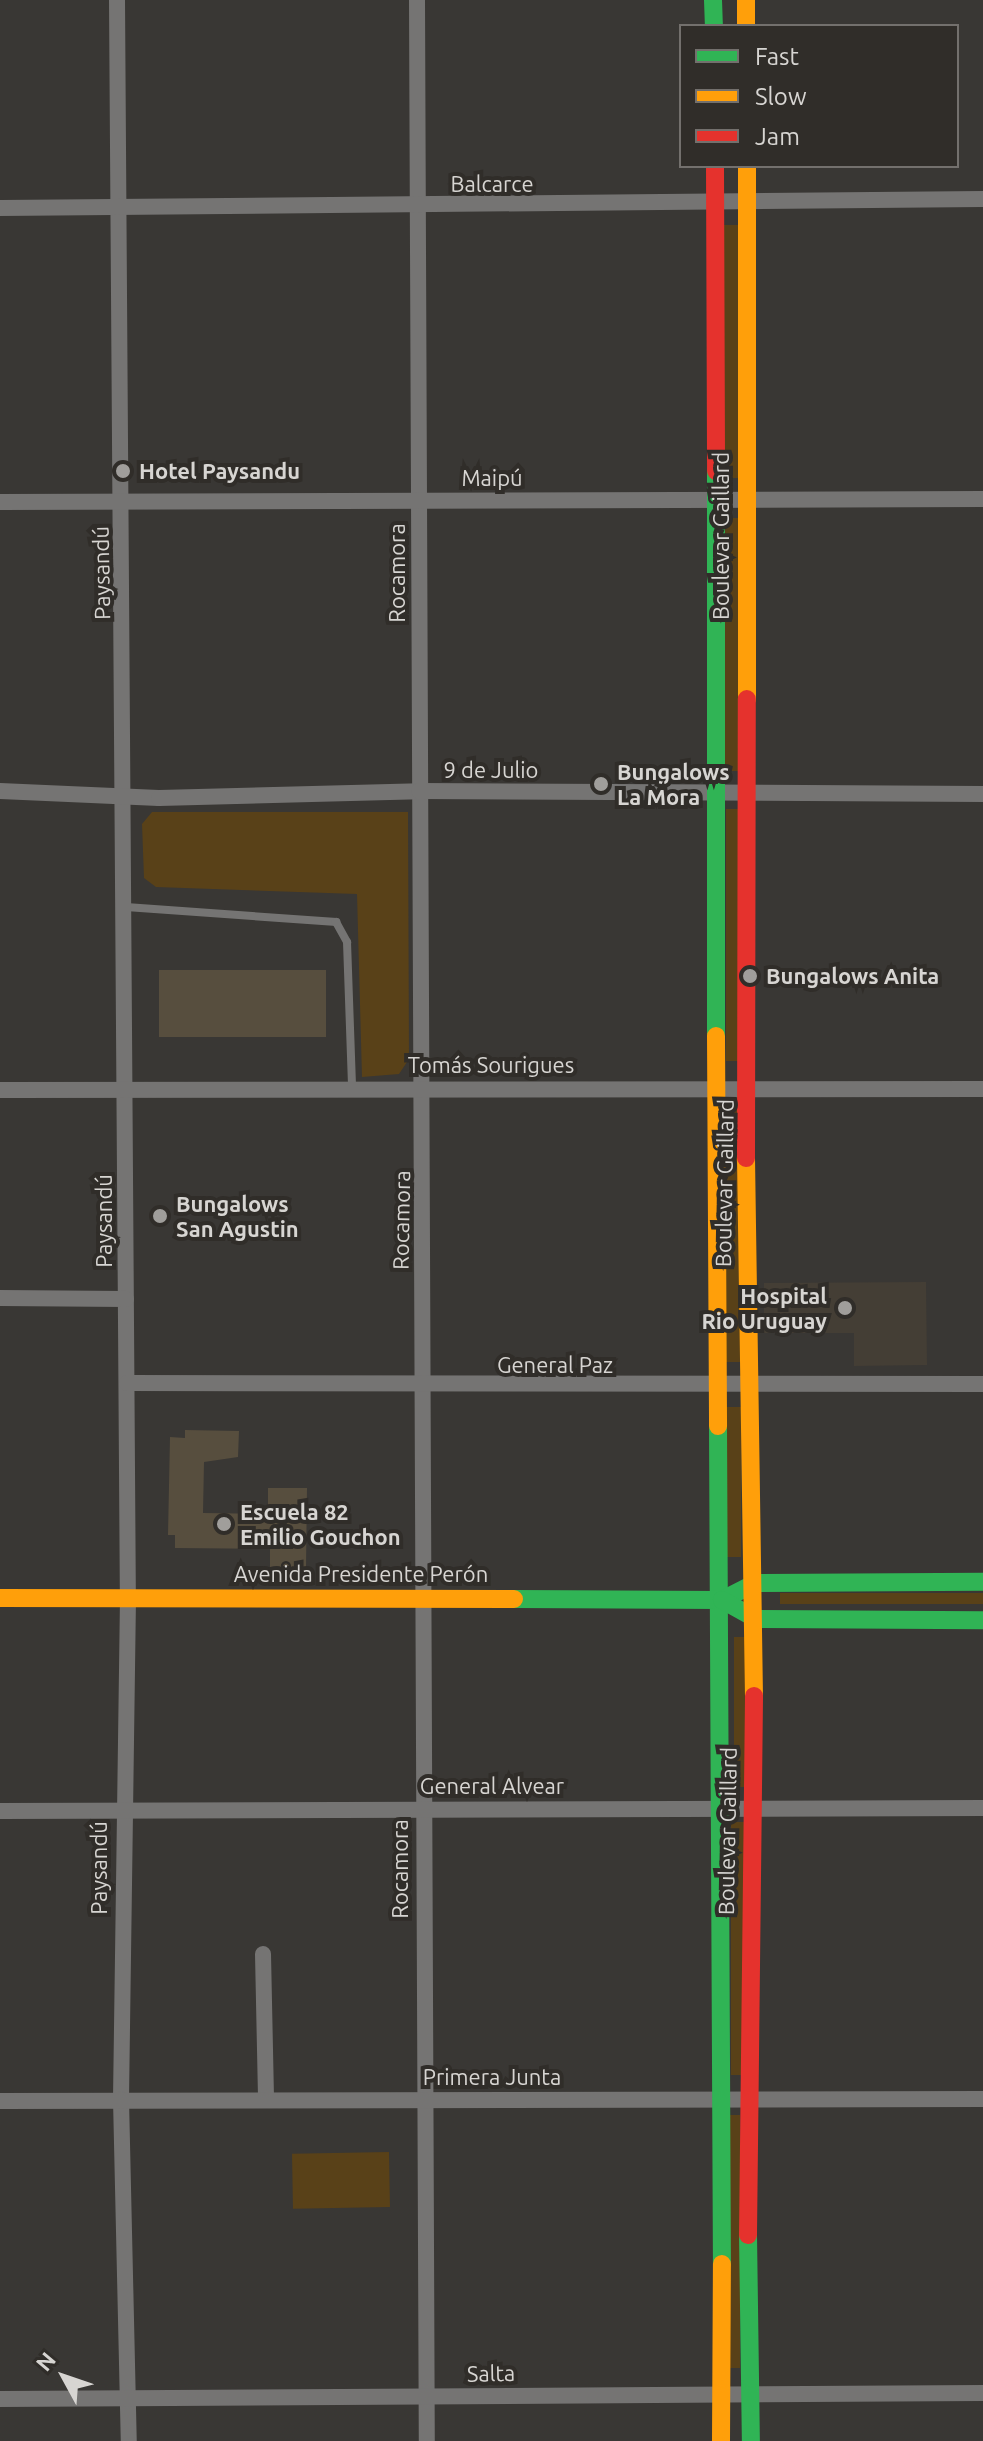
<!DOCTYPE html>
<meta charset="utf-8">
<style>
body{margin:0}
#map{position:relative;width:983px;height:2441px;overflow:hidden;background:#393734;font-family:Ubuntu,sans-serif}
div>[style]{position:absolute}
.built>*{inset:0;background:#443e35}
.green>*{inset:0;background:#594118;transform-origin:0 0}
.building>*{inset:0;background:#574e3e;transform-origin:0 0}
.lane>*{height:8px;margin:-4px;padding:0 4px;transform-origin:4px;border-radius:4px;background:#757473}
.street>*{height:16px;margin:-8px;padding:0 8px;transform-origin:8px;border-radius:8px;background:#757473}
.fast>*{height:18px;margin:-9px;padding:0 9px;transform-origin:9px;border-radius:9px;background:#30b455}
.slow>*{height:18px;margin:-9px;padding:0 9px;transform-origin:9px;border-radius:9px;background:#ff9f0a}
.jam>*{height:18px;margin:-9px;padding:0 9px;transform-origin:9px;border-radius:9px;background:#e5322d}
.dots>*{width:22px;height:22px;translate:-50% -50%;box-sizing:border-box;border:4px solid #302d29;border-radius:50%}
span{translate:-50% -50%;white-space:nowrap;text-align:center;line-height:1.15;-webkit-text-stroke:8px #302d29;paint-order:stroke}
.street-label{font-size:22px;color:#d7d5d2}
.poi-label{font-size:22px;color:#d7d5d2;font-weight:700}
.left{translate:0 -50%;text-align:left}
.right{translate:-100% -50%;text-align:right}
.legend{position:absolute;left:679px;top:24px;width:280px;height:144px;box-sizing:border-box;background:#302d29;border:2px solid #73706d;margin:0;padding:10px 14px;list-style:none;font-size:24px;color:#d7d5d2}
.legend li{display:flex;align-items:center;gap:16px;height:40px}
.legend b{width:40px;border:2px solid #73706d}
.north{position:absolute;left:24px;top:2337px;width:80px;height:80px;-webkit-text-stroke:6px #302d29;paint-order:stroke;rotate:310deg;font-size:22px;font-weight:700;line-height:32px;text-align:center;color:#d7d5d2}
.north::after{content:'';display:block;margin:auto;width:28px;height:36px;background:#d7d5d2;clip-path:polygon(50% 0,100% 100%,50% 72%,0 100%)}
</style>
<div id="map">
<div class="built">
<div style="clip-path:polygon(926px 1282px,927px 1365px,854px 1366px,854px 1333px,764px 1333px,764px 1283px)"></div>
</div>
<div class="green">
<div style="left:724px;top:225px;width:15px;height:253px"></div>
<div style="left:739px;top:518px;width:253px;height:15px;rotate:90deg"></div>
<div style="left:726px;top:809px;width:15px;height:252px"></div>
<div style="clip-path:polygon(152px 812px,408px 812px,409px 1059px,399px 1074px,362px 1077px,357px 894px,156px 887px,144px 878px,142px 824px)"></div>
<div style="left:726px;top:1109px;width:15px;height:253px"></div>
<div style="left:726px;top:1407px;width:15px;height:150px"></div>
<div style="left:983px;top:1593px;width:11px;height:203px;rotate:90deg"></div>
<div style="left:734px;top:1637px;width:15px;height:150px"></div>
<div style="left:746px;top:1822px;width:253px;height:15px;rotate:90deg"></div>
<div style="left:725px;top:2115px;width:15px;height:253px"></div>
<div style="left:389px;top:2152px;width:55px;height:97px;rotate:89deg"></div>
</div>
<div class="building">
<div style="left:159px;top:970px;width:167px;height:67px"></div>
<div style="clip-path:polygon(185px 1430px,239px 1431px,238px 1457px,204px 1462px,203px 1513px,268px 1514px,268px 1488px,307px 1488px,306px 1569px,270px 1569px,270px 1549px,175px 1548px,175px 1535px,168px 1535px,170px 1437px,185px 1438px)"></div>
</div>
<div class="lane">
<div style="left:126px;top:907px;width:211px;rotate:4.1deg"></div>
<div style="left:336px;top:922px;width:23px;rotate:61deg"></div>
<div style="left:347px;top:942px;width:146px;rotate:88deg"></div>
</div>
<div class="street">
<div style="left:117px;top:0;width:1598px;rotate:89.61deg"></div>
<div style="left:128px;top:1598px;width:501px;rotate:90.8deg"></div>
<div style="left:121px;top:2099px;width:342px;rotate:88.7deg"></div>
<div style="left:417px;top:0;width:2441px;rotate:89.77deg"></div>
<div style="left:0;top:208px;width:983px;rotate:-0.52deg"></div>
<div style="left:0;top:502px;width:983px;rotate:-0.17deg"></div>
<div style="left:0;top:791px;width:159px;rotate:2.5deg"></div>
<div style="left:159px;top:798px;width:260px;rotate:-1.5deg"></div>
<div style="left:419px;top:791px;width:564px;rotate:0.3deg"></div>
<div style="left:0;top:1090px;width:983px;rotate:-0.06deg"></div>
<div style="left:0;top:1298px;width:126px;rotate:0.5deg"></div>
<div style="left:127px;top:1383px;width:856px;rotate:0.07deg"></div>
<div style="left:0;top:1811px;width:983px;rotate:-0.17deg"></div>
<div style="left:263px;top:1954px;width:145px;rotate:88.8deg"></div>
<div style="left:0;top:2101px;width:983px;rotate:-0.12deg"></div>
<div style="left:0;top:2399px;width:983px;rotate:-0.35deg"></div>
</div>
<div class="fast">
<div style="left:713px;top:0;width:26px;rotate:88deg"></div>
<div style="left:716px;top:471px;width:565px;rotate:90deg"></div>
<div style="left:718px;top:1426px;width:838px;rotate:89.73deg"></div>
<div style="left:514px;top:1599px;width:208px;rotate:0.3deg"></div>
<div style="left:722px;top:1600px;width:37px;rotate:-27deg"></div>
<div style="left:755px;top:1583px;width:228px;rotate:-0.3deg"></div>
<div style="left:722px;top:1600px;width:39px;rotate:29deg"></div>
<div style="left:756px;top:1619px;width:227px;rotate:0.3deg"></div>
<div style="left:748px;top:2235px;width:206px;rotate:89.2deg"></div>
</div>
<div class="slow">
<div style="left:746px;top:0;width:26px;rotate:90deg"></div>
<div style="left:747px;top:699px;width:533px;rotate:-90deg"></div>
<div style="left:716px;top:1036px;width:390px;rotate:89.7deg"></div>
<div style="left:746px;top:1158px;width:538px;rotate:89.15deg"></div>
<div style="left:0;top:1598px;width:514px;rotate:0.11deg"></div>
<div style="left:721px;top:2441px;width:177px;rotate:-89.7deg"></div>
</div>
<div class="jam">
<div style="left:715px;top:166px;width:305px;rotate:89.8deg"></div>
<div style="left:746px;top:1158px;width:459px;rotate:-89.9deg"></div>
<div style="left:748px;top:2235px;width:539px;rotate:-89.36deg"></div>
</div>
<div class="dots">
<div style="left:123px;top:471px;background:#a09e9b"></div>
<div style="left:601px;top:784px;background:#a09e9b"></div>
<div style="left:750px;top:976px;background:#a09e9b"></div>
<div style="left:160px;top:1216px;background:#a09e9b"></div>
<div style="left:845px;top:1308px;background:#a09e9b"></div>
<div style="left:224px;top:1524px;background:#a09e9b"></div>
</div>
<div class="street-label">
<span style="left:492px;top:184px">Balcarce</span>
<span style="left:492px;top:478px">Maipú</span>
<span style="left:721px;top:536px;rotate:-90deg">Boulevar Gaillard</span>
<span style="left:101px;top:573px;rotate:-91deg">Paysandú</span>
<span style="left:397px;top:573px;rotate:-90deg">Rocamora</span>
<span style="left:491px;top:770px">9 de Julio</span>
<span style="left:491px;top:1065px">Tomás Sourigues</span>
<span style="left:724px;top:1183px;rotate:-89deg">Boulevar Gaillard</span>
<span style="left:401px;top:1220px;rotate:-89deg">Rocamora</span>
<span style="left:104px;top:1221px;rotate:-90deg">Paysandú</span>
<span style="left:555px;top:1365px">General Paz</span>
<span style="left:361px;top:1574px">Avenida Presidente Perón</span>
<span style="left:492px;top:1786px">General Alvear</span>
<span style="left:727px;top:1831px;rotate:-89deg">Boulevar Gaillard</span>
<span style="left:99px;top:1868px;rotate:-90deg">Paysandú</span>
<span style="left:400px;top:1869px;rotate:-90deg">Rocamora</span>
<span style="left:492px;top:2077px">Primera Junta</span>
<span style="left:491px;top:2373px;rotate:-1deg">Salta</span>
</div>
<div class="poi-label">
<span class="left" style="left:139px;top:471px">Hotel Paysandu</span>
<span class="left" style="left:617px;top:784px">Bungalows<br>La Mora</span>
<span class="left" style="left:766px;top:976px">Bungalows Anita</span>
<span class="left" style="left:176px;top:1216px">Bungalows<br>San Agustin</span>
<span class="right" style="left:827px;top:1308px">Hospital<br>Rio Uruguay</span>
<span class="left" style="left:240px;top:1524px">Escuela 82<br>Emilio Gouchon</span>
</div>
<ul class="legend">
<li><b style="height:10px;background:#30b455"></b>Fast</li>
<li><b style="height:10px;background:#ff9f0a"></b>Slow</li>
<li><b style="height:10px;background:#e5322d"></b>Jam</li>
</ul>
<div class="north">N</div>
</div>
